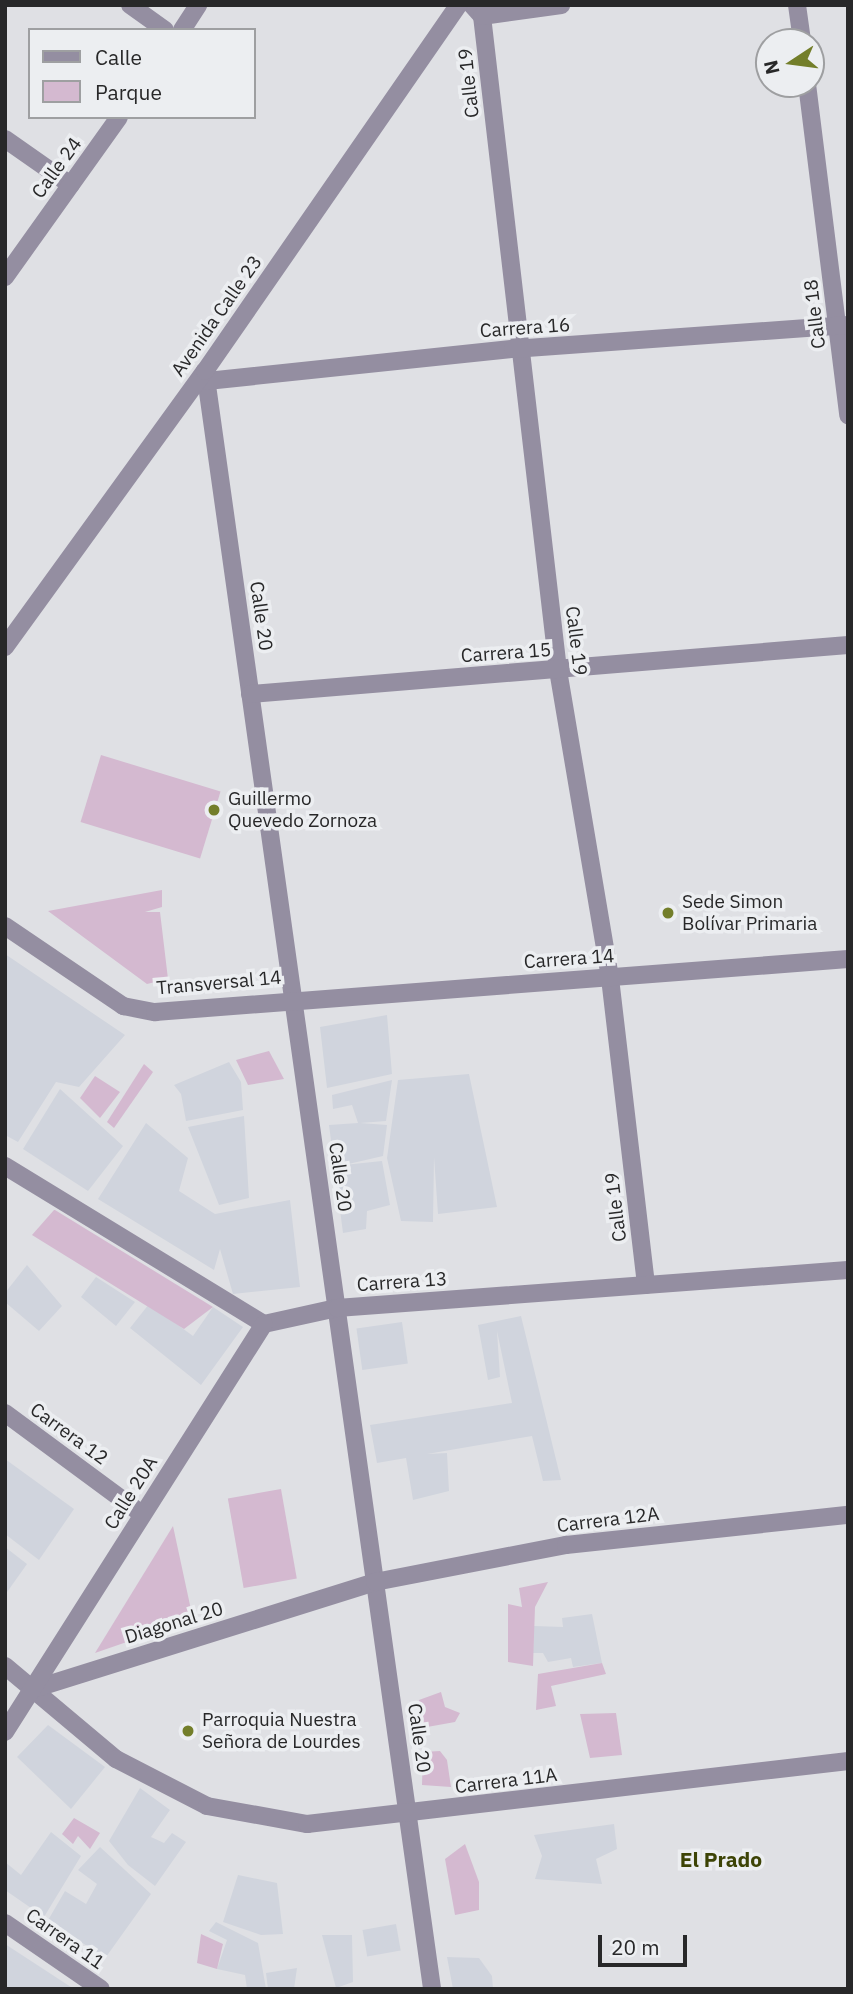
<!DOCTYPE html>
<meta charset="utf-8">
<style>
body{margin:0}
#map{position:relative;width:853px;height:1994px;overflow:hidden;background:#dfe0e4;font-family:"IBM Plex Sans",sans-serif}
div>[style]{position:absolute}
.built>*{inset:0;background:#d0d4dd;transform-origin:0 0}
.green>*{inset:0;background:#d4b9d0;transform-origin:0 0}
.minor>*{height:18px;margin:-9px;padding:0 9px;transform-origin:9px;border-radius:9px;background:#948ea1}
.dots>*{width:19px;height:19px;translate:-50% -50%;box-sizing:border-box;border:4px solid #eceef1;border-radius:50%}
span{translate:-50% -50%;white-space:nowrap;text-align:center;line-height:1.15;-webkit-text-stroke:7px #eceef1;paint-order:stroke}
.street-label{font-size:19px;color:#282829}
.poi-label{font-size:19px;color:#282829}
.left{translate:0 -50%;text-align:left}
.neighbourhood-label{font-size:21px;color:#3d4406;font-weight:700}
.frame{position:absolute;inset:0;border:7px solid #282829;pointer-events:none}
.legend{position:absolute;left:28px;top:28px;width:228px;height:91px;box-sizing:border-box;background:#eceef1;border:2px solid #9e9fa1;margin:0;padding:9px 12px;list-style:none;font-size:21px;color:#282829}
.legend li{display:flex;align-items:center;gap:14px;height:35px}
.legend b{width:35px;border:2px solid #9e9fa1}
.north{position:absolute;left:755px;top:28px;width:70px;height:70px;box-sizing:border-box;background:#eceef1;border:2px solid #9e9fa1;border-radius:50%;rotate:257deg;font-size:19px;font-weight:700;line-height:28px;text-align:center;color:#282829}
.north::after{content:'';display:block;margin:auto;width:24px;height:32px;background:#737e2a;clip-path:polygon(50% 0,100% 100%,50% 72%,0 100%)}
.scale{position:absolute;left:598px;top:1935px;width:89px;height:32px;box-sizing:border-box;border:4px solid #282829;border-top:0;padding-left:9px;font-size:21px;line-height:24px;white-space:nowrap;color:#282829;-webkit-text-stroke:5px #eceef1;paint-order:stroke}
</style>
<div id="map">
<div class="built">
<div style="clip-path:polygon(5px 954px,125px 1035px,79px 1087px,56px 1082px,18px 1142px,5px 1135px)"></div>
<div style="clip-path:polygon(387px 1015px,392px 1074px,327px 1088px,320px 1027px)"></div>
<div style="clip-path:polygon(229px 1062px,241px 1082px,243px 1110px,186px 1121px,181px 1094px,174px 1085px)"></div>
<div style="clip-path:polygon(469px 1074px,497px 1207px,438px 1214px,434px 1157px,433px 1222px,401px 1221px,387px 1158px,398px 1080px)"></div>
<div style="clip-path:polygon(392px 1080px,386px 1121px,360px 1123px,387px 1125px,383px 1156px,344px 1165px,382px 1161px,390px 1205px,367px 1211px,366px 1229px,343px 1233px,329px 1125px,358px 1123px,352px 1105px,333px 1109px,332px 1095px)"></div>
<div style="clip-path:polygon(60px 1089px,123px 1146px,88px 1191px,23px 1149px)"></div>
<div style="clip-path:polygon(244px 1116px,249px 1198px,219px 1205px,188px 1127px)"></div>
<div style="clip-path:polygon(146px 1123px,188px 1158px,179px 1191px,215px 1214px,290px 1200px,300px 1287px,233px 1294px,220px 1249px,214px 1270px,98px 1199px)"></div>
<div style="clip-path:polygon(27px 1265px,62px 1306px,39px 1331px,5px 1302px,5px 1293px)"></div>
<div style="clip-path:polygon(96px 1277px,135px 1302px,116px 1326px,81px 1297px)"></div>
<div style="clip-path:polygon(149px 1304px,193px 1336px,213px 1307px,243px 1327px,201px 1385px,130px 1328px)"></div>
<div style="clip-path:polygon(521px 1316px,561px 1480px,543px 1481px,532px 1436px,427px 1454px,447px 1453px,449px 1491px,413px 1500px,406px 1458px,377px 1463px,370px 1425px,512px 1403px,497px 1331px,500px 1377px,488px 1380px,478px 1325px)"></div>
<div style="left:402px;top:1322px;width:42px;height:46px;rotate:82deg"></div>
<div style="clip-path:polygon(5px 1459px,74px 1509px,39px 1560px,5px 1534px)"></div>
<div style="clip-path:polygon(5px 1547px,27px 1564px,5px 1595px)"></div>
<div style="clip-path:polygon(592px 1614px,602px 1663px,573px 1667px,571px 1658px,548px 1662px,543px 1653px,533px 1653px,534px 1626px,563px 1627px,562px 1618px)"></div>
<div style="clip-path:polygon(48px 1725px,105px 1767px,71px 1809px,17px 1757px)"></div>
<div style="clip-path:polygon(140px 1788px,170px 1810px,151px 1837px,164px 1843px,172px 1833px,186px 1842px,155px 1886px,128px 1865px,109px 1841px)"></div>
<div style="clip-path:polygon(614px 1824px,617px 1849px,596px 1859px,602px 1884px,535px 1879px,542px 1856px,534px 1835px)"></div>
<div style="clip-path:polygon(51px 1832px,81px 1856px,44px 1917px,5px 1890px,5px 1862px,21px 1875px)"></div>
<div style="clip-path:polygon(100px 1847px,151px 1894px,106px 1957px,47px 1922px,65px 1891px,86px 1904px,97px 1884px,78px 1870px)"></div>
<div style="clip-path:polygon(238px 1875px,277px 1883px,283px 1934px,261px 1935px,223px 1922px)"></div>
<div style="clip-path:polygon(216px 1922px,258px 1943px,266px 1989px,247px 1989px,245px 1975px,217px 1969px,227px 1940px,209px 1931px)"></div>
<div style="left:396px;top:1924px;width:27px;height:34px;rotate:80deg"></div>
<div style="clip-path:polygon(322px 1935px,352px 1935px,353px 1982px,336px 1988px)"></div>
<div style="clip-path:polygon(5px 1944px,74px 1989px,5px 1989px)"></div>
<div style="clip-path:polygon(447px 1957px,479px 1958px,492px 1976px,493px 1989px,453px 1989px)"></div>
<div style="clip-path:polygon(297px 1968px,294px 1989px,268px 1989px,266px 1973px)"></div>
</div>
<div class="green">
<div style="left:101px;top:755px;width:125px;height:70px;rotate:17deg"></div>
<div style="clip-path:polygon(162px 890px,162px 907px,145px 912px,160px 912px,168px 979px,147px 984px,48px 911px)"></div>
<div style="clip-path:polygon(269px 1051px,284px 1079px,248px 1085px,236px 1060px)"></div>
<div style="clip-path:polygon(144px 1064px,153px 1072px,114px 1128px,107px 1122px)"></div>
<div style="clip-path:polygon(95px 1076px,120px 1092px,100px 1118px,80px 1098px)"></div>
<div style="clip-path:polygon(54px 1210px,55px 1210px,213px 1307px,184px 1329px,32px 1235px)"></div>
<div style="left:281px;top:1489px;width:91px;height:54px;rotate:80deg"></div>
<div style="clip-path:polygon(173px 1526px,193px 1619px,95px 1653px)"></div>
<div style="clip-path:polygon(548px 1582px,535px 1607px,533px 1666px,508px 1662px,508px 1604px,522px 1607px,519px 1588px)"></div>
<div style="clip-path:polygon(602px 1663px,606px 1674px,551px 1686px,556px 1706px,536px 1710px,538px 1674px)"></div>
<div style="clip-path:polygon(441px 1692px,445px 1707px,460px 1713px,455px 1722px,416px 1729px,419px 1700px)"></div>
<div style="clip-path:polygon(616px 1713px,622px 1755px,590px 1758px,580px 1714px)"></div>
<div style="clip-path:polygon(440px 1751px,447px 1760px,451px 1787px,422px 1785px,423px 1752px)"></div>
<div style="clip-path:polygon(74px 1818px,100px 1833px,90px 1849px,78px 1836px,73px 1844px,62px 1834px)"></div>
<div style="clip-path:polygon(465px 1844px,479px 1882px,479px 1910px,455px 1915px,445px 1859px)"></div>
<div style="clip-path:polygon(201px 1934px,223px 1944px,217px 1969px,197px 1963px)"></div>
</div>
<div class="minor">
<div style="left:130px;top:5px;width:43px;rotate:35.5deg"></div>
<div style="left:472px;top:5px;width:15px;rotate:48deg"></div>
<div style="left:482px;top:16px;width:658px;rotate:83.37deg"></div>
<div style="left:558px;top:670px;width:312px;rotate:80.4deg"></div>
<div style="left:610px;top:978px;width:309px;rotate:83.3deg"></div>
<div style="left:797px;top:5px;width:37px;rotate:82deg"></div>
<div style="left:482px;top:16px;width:80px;rotate:-7.9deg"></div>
<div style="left:182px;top:30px;width:30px;rotate:-57deg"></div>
<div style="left:807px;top:84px;width:334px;rotate:82.9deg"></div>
<div style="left:5px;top:139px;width:80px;rotate:34.9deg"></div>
<div style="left:5px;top:277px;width:196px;rotate:-54.5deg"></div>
<div style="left:205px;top:371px;width:1634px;rotate:82.01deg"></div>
<div style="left:207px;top:381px;width:308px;rotate:-6deg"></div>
<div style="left:513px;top:349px;width:336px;rotate:-4.1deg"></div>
<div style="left:5px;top:647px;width:341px;rotate:-54.1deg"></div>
<div style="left:205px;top:371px;width:445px;rotate:-55.3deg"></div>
<div style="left:250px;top:694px;width:600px;rotate:-4.68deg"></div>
<div style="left:5px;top:926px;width:143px;rotate:34.1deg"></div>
<div style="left:123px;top:1006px;width:33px;rotate:11deg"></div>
<div style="left:155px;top:1012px;width:695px;rotate:-4.37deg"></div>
<div style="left:5px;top:1166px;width:303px;rotate:31.4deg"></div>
<div style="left:264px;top:1324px;width:75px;rotate:-12.4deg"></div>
<div style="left:337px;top:1308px;width:512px;rotate:-4.25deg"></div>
<div style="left:5px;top:1413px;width:170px;rotate:36.4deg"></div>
<div style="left:5px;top:1666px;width:145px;rotate:40deg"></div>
<div style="left:116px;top:1759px;width:102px;rotate:27.3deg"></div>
<div style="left:207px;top:1806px;width:102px;rotate:10.2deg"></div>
<div style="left:307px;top:1824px;width:545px;rotate:-6.64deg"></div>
<div style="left:37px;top:1688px;width:354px;rotate:-17.4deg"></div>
<div style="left:375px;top:1582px;width:195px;rotate:-11deg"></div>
<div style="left:566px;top:1545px;width:284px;rotate:-6.1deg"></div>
<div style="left:5px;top:1732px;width:483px;rotate:-57.6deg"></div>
<div style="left:5px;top:1923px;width:116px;rotate:34.5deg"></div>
</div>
<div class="dots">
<div style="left:214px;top:810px;background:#737e2a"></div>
<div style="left:668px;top:913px;background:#737e2a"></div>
<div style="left:188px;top:1731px;background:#737e2a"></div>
</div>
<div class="street-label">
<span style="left:469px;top:83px;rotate:-96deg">Calle 19</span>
<span style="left:57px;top:168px;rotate:-54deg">Calle 24</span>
<span style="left:815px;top:314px;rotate:-97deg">Calle 18</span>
<span style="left:217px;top:316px;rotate:-55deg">Avenida Calle 23</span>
<span style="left:525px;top:328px;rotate:-4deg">Carrera 16</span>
<span style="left:261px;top:616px;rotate:82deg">Calle 20</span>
<span style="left:576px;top:641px;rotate:83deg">Calle 19</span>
<span style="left:506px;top:653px;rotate:-4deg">Carrera 15</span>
<span style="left:569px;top:959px;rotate:-4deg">Carrera 14</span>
<span style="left:219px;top:983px;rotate:-5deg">Transversal 14</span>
<span style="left:340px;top:1177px;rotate:82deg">Calle 20</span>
<span style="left:616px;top:1207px;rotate:-97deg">Calle 19</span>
<span style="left:402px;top:1282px;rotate:-4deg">Carrera 13</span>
<span style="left:69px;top:1434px;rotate:36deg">Carrera 12</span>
<span style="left:131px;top:1493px;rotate:-58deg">Calle 20A</span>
<span style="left:608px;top:1520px;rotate:-7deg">Carrera 12A</span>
<span style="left:174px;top:1623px;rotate:-17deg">Diagonal 20</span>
<span style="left:419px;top:1738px;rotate:82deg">Calle 20</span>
<span style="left:506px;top:1781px;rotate:-7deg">Carrera 11A</span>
<span style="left:65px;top:1939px;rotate:35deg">Carrera 11</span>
</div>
<div class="poi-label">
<span class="left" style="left:228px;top:810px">Guillermo<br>Quevedo Zornoza</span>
<span class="left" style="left:682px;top:913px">Sede Simon<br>Bolívar Primaria</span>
<span class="left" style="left:202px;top:1731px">Parroquia Nuestra<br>Señora de Lourdes</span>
</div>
<div class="neighbourhood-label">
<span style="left:721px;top:1859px">El Prado</span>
</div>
<div class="frame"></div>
<ul class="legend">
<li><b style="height:9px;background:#948ea1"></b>Calle</li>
<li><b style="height:19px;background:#d4b9d0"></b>Parque</li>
</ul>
<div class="north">N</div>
<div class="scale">20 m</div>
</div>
